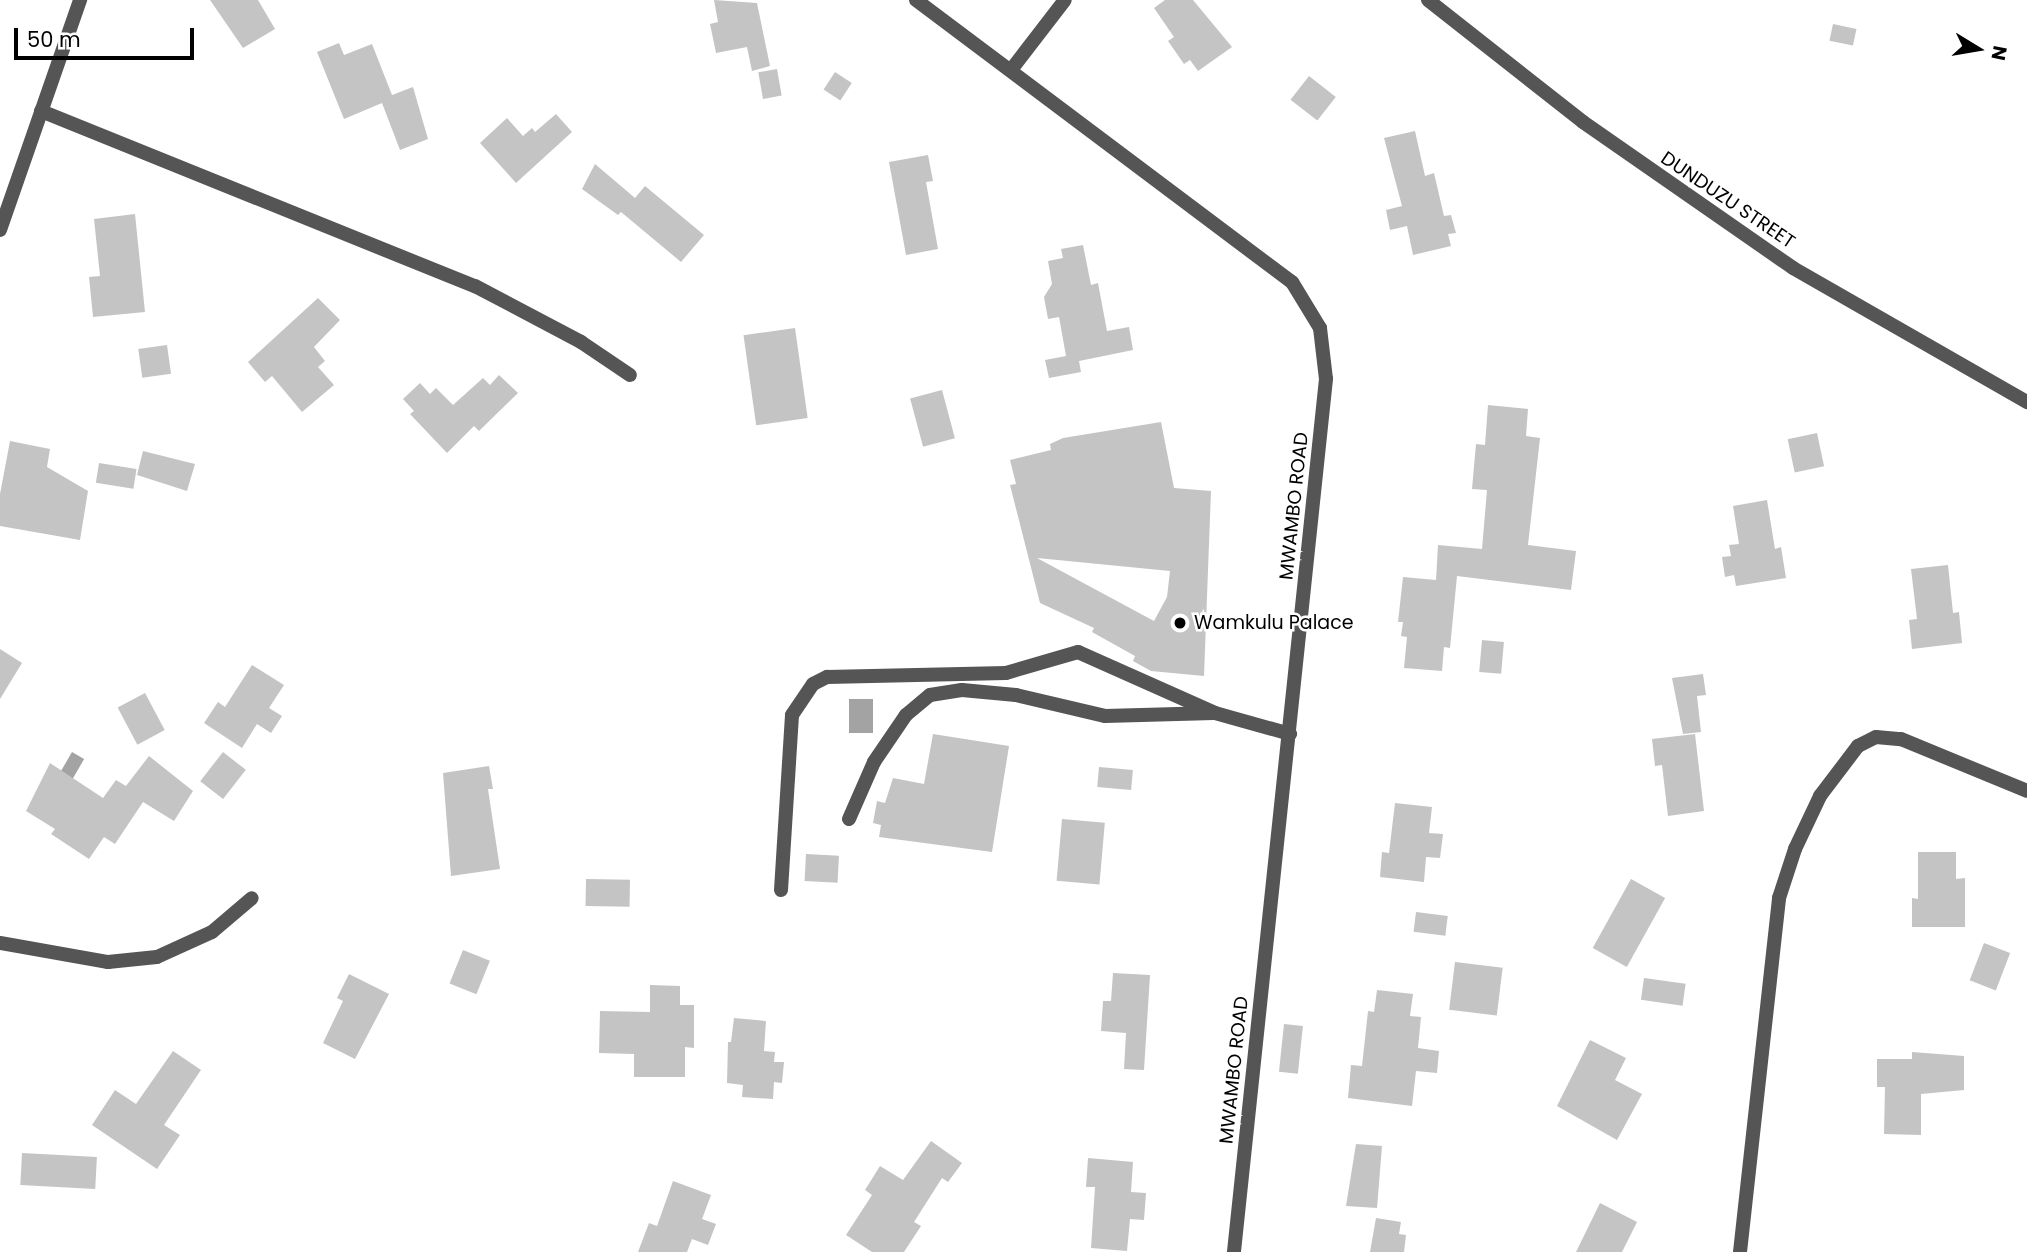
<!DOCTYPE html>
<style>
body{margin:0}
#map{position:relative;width:2027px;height:1252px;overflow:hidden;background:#fff;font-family:Poppins,sans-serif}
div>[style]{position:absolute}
.water>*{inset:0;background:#a3a3a3;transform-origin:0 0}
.building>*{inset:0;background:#c4c4c4;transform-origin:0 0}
.lane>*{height:14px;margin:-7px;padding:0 7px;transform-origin:7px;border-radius:7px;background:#555}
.street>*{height:14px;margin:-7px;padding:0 7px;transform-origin:7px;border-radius:7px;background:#555}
.dots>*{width:19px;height:19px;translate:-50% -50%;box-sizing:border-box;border:4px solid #fff;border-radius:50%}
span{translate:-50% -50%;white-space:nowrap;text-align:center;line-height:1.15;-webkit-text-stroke:5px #fff;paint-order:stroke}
.street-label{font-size:19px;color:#000}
.poi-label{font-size:19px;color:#000}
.left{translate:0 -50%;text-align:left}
.north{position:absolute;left:1943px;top:14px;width:70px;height:70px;-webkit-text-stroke:5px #fff;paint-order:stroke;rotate:101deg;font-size:19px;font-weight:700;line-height:28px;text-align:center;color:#000}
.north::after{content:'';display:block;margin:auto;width:24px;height:32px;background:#000;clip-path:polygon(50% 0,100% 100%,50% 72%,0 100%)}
.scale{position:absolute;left:14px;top:28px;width:180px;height:32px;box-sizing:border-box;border:4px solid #000;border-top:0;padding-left:9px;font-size:21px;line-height:24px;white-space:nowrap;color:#000;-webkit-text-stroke:5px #fff;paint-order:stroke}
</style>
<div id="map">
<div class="water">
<div style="left:849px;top:699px;width:24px;height:34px"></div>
<div style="left:72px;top:752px;width:14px;height:33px;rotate:30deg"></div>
</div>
<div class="building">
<div style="clip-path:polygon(210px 0,258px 0,275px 29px,243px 48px)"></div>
<div style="clip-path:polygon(714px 0,757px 3px,770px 66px,752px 71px,747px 47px,716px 53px,710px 24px,718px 22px)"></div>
<div style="clip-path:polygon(1165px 0,1193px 0,1232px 47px,1198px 71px,1190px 60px,1184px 64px,1168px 41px,1174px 37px,1154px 8px)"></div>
<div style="left:1833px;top:24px;width:24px;height:17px;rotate:12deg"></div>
<div style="clip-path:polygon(339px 43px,344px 55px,372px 44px,392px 95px,413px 87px,428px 139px,400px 150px,382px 103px,344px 119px,317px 52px)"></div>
<div style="left:777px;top:69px;width:27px;height:19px;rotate:80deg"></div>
<div style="left:835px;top:72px;width:20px;height:21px;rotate:33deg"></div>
<div style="left:1309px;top:76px;width:34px;height:30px;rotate:38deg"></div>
<div style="clip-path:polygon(556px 114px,572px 132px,516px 183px,480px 143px,507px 118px,523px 136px,532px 128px,535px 132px)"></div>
<div style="clip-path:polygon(1415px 131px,1425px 176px,1434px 173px,1444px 216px,1451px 215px,1456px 233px,1448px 234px,1451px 246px,1413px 255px,1407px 226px,1390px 230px,1386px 210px,1402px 206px,1384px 138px)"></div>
<div style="clip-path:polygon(928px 155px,933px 181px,926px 182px,938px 249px,906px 255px,889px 162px)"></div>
<div style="clip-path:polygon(595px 164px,635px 198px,645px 186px,704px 235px,681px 262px,621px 212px,618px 215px,582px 189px)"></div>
<div style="clip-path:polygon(135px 214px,145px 312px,93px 317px,89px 277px,100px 276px,94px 219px)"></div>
<div style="clip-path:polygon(1083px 245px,1091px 285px,1098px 283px,1107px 331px,1129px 327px,1133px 350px,1079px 361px,1081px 372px,1049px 378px,1045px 360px,1066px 356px,1059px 317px,1048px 319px,1044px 297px,1052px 284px,1048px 261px,1063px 258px,1061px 249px)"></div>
<div style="clip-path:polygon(318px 298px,340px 320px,314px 347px,325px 361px,318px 367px,334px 385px,302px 412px,272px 376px,265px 382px,248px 362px)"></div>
<div style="left:795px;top:328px;width:91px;height:52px;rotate:82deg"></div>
<div style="left:167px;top:345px;width:29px;height:29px;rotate:82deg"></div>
<div style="clip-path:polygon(499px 375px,518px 393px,479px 431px,474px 426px,447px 453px,410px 414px,414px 411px,403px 399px,420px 383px,430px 394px,436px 388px,453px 405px,483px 378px,490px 385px)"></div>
<div style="left:942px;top:390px;width:50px;height:33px;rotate:75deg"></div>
<div style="clip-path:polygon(1488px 405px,1528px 409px,1526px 436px,1540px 438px,1528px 545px,1576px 551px,1571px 590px,1457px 576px,1450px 648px,1444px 647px,1442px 671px,1404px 668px,1407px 637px,1401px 636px,1403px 622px,1398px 622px,1403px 577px,1436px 580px,1438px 545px,1482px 549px,1487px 490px,1472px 489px,1476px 444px,1485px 445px)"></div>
<div style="clip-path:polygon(evenodd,1161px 422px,1174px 488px,1211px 491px,1204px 676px,1151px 671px,1133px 661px,1135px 656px,1092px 632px,1094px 628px,1040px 603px,1010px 485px,1016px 484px,1010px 460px,1051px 450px,1050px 444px,1063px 438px,1161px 422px,1037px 558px,1170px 571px,1167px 597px,1154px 621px,1037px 558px)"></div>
<div style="left:1817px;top:433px;width:34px;height:30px;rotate:78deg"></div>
<div style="clip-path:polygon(10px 441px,50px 449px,47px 467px,88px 491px,80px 540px,0 526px,0 494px)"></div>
<div style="clip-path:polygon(143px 451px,195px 464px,187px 491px,137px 475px)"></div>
<div style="left:99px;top:463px;width:38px;height:20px;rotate:9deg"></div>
<div style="clip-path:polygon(1767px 500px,1775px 549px,1781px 547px,1786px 578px,1736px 586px,1734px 575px,1725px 577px,1722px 557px,1731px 556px,1729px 545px,1739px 544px,1733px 506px)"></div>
<div style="clip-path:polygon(1948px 565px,1953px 613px,1959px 612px,1962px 643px,1912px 649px,1909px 620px,1917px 619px,1911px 569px)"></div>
<div style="left:1482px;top:640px;width:22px;height:32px;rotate:5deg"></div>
<div style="clip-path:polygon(0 649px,22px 663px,0 699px)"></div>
<div style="clip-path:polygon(252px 665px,284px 685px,269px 708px,282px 716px,271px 733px,257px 724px,242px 748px,204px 723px,218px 702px,225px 707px)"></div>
<div style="clip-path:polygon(1703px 674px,1706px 695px,1697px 696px,1701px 732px,1683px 734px,1672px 678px)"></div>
<div style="left:145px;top:693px;width:42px;height:31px;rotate:62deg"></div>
<div style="clip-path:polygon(933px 734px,1009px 746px,992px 852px,879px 837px,881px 825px,873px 823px,877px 801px,885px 803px,893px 778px,924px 784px)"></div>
<div style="clip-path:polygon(1695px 734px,1704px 811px,1668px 816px,1662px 765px,1655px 766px,1652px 739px)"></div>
<div style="left:223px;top:752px;width:29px;height:37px;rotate:38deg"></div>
<div style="clip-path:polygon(149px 756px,193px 791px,174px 821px,143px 802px,115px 844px,104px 837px,89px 859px,51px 834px,55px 829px,26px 811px,50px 763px,103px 798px,116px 780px,126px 786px)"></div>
<div style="clip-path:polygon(489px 766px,493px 789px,488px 789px,500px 869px,451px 876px,443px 773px)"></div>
<div style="left:1099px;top:767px;width:34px;height:20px;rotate:5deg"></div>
<div style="clip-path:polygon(1395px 803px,1432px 807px,1429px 833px,1443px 834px,1440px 858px,1426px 857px,1424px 882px,1380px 877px,1382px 852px,1389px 853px)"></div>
<div style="left:1062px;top:819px;width:43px;height:62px;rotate:5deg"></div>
<div style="clip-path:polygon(1918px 852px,1956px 852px,1956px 879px,1965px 878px,1965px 927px,1912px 927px,1912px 898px,1918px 899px)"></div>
<div style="left:806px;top:854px;width:33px;height:27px;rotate:3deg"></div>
<div style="left:586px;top:879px;width:44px;height:27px;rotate:1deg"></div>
<div style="left:1631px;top:879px;width:39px;height:79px;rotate:29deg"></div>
<div style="left:1416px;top:912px;width:32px;height:20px;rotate:7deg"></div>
<div style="left:1984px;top:943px;width:28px;height:40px;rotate:21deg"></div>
<div style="left:463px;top:950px;width:29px;height:36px;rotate:22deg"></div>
<div style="left:1455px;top:962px;width:48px;height:48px;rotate:7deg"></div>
<div style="clip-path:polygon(1113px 973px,1150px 975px,1144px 1070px,1124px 1069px,1126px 1033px,1101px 1031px,1103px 1001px,1111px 1001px)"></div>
<div style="clip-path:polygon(349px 974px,389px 994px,355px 1059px,323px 1043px,343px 1001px,337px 998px)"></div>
<div style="left:1644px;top:978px;width:42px;height:22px;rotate:8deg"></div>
<div style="clip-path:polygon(650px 985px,680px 986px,680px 1005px,694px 1005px,694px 1048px,685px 1047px,685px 1077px,634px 1077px,634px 1054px,599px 1053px,600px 1011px,650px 1012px)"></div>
<div style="clip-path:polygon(1377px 990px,1413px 994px,1410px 1016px,1421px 1017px,1418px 1048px,1439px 1051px,1437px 1073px,1416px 1071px,1412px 1106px,1348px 1098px,1351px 1065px,1362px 1066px,1368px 1011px,1374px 1012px)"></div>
<div style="clip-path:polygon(734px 1018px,766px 1021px,764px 1051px,775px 1052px,774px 1062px,784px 1062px,782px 1083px,774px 1082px,773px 1099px,742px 1097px,743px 1085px,727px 1083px,728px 1042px,731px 1042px)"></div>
<div style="left:1284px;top:1024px;width:19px;height:48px;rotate:6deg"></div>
<div style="clip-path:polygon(1590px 1040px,1626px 1058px,1615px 1080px,1642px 1094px,1617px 1140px,1557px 1106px)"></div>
<div style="clip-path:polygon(173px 1051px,201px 1070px,164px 1125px,180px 1135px,157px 1169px,92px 1125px,115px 1090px,136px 1104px)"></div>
<div style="clip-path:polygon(1912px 1052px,1964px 1056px,1964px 1090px,1921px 1094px,1921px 1135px,1884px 1134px,1885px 1087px,1877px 1087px,1877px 1059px,1912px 1059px)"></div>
<div style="clip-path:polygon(931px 1141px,962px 1163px,948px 1182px,942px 1178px,914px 1222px,921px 1226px,904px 1252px,872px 1252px,846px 1235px,872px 1195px,865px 1190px,880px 1166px,903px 1180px)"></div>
<div style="clip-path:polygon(1356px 1144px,1382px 1146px,1377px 1208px,1346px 1206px)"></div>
<div style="left:22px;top:1153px;width:75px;height:32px;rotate:3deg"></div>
<div style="clip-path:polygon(1088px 1158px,1133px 1162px,1131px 1192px,1146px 1193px,1144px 1220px,1130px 1219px,1127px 1251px,1091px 1248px,1095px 1187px,1086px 1187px)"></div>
<div style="clip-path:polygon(673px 1181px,711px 1195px,702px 1219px,716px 1224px,708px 1245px,692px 1239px,687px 1252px,638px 1252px,649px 1223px,657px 1226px)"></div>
<div style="clip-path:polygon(1600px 1203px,1637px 1222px,1622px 1252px,1576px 1252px)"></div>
<div style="clip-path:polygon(1376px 1218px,1401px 1222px,1399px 1234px,1406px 1235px,1404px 1252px,1370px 1252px)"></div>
</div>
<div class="lane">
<div style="left:849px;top:819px;width:62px;rotate:-66.3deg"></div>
<div style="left:874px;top:762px;width:57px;rotate:-55.8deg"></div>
<div style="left:906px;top:715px;width:31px;rotate:-40deg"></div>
<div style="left:930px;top:695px;width:32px;rotate:-9deg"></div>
<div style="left:962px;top:690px;width:54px;rotate:5.3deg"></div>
<div style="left:1016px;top:695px;width:91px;rotate:13.3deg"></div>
<div style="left:1105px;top:716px;width:109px;rotate:-1.6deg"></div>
<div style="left:781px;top:890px;width:175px;rotate:-86.4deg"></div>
<div style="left:792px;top:715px;width:37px;rotate:-56deg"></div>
<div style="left:813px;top:684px;width:16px;rotate:-27deg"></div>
<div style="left:827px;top:677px;width:179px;rotate:-1.3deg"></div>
<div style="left:1006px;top:673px;width:75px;rotate:-16.3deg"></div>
<div style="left:1078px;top:652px;width:150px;rotate:24deg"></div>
<div style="left:1215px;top:713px;width:78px;rotate:15.6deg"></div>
</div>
<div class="street">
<div style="left:916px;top:0;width:470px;rotate:36.9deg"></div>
<div style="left:1292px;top:282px;width:54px;rotate:58.7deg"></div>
<div style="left:1320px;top:328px;width:51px;rotate:83.3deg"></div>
<div style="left:1326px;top:379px;width:878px;rotate:96.02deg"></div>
<div style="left:1428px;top:0;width:197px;rotate:38.2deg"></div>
<div style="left:1583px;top:122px;width:256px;rotate:34.8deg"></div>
<div style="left:1793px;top:268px;width:270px;rotate:29.8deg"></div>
<div style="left:1011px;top:70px;width:88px;rotate:-52.4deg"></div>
<div style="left:41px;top:111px;width:468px;rotate:22deg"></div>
<div style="left:475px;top:286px;width:120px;rotate:27.8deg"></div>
<div style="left:581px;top:342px;width:59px;rotate:34deg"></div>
<div style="left:0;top:230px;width:244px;rotate:-70.8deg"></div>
<div style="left:0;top:943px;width:110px;rotate:10deg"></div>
<div style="left:108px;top:962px;width:49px;rotate:-5.8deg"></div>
<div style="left:157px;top:957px;width:60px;rotate:-24.4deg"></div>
<div style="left:212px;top:932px;width:52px;rotate:-40.4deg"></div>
<div style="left:1740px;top:1252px;width:356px;rotate:-83.7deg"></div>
<div style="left:1779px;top:898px;width:52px;rotate:-71.9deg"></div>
<div style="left:1795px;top:849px;width:59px;rotate:-64.7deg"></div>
<div style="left:1820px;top:796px;width:63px;rotate:-52.8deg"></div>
<div style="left:1858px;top:746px;width:20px;rotate:-27deg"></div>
<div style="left:1876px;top:737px;width:25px;rotate:5deg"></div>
<div style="left:1901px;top:739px;width:136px;rotate:22.4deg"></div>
</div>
<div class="dots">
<div style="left:1180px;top:623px;background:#000"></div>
</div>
<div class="street-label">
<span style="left:1728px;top:200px;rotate:34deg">DUNDUZU STREET</span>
<span style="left:1294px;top:506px;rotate:-84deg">MWAMBO ROAD</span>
<span style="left:1234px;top:1070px;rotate:-84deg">MWAMBO ROAD</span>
</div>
<div class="poi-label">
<span class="left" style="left:1194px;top:623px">Wamkulu Palace</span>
</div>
<div class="north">N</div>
<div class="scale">50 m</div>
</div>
